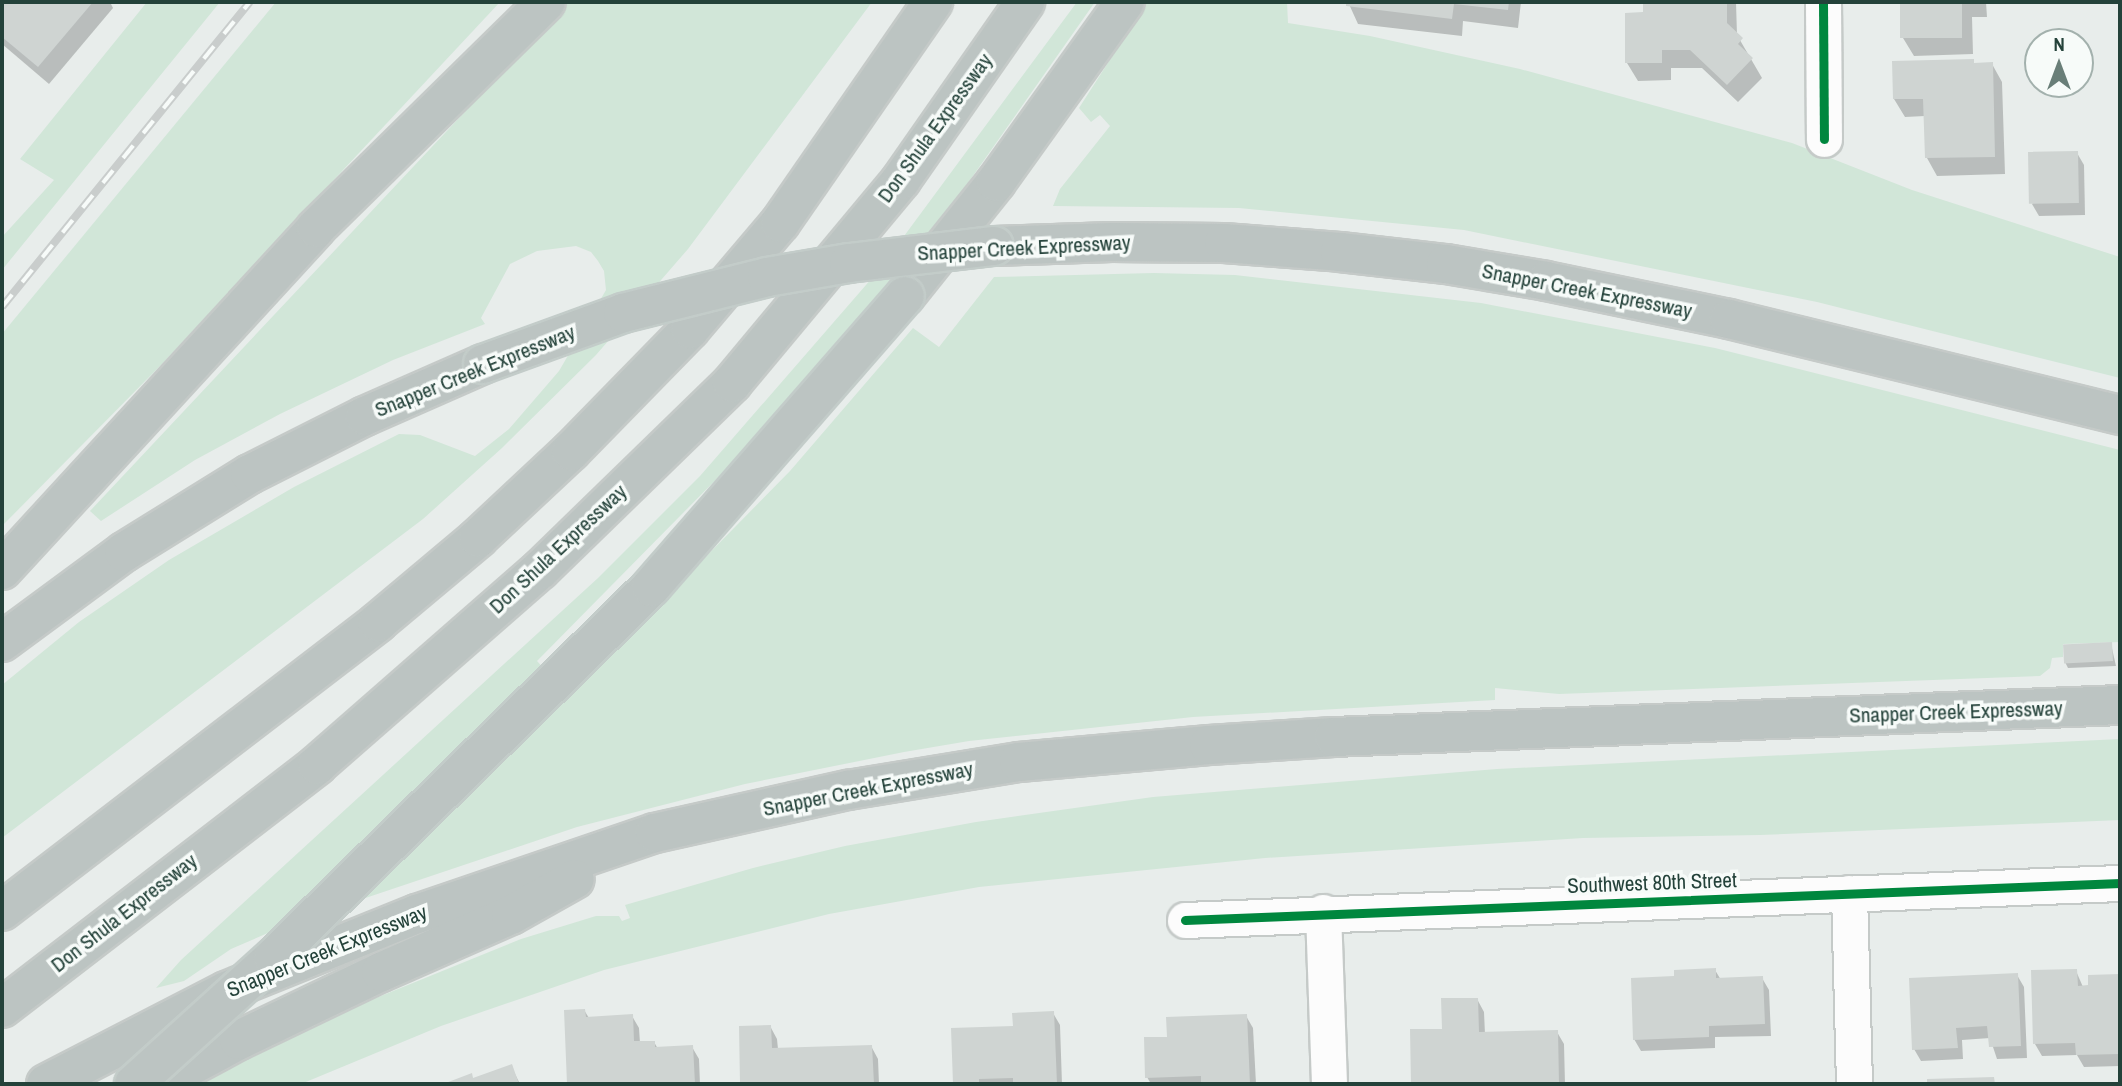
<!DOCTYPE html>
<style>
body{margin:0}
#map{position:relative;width:2122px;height:1086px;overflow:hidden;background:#e8edeb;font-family:"Archivo Narrow",sans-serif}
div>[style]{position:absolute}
.green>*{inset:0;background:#d1e6d8}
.shadow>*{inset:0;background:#0003}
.building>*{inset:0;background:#cfd4d2;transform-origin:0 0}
.roads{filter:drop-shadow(2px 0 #c5cac8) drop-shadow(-2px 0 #c5cac8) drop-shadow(0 2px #c5cac8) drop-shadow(0 -2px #c5cac8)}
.minor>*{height:35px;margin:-17.5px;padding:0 17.5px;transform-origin:17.5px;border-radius:17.5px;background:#fcfcfc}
.motorway>*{height:38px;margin:-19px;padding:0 19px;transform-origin:19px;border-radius:19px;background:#bcc4c2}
.rail>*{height:8px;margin-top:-4px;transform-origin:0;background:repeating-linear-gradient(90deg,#f7fbf9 0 16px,#c9cdcc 0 32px);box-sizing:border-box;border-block:2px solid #c9cdcc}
.bridges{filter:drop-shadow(2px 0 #c3ccc9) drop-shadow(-2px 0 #c3ccc9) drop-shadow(0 2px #c3ccc9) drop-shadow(0 -2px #c3ccc9)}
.motorway-bridge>*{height:38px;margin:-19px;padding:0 19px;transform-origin:19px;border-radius:19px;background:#bcc4c2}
.cycleway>*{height:9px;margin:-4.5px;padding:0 4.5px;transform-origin:4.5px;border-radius:4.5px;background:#00873e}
span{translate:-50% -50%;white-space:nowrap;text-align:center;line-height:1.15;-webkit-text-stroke:7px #f7fbf9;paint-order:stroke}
.street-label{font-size:21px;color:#24423a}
.frame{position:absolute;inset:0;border:4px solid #24423a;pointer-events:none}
.north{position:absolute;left:2024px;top:28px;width:70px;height:70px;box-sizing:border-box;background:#f7fbf9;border:2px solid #a3b1ad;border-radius:50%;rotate:0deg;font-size:19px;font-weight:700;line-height:28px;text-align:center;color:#24423a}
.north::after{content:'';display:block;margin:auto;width:24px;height:32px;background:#697e78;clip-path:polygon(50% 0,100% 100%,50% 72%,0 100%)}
</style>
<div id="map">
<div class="green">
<div style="clip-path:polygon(147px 2px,220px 2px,2px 270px,2px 237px,54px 180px,20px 159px)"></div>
<div style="clip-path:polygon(276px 2px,500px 2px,161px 365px,2px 526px,2px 334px)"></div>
<div style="clip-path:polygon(568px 2px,872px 2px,688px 249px,596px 355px,502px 448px,423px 519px,2px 838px,2px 685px,79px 622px,169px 560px,294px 487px,399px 434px,420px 435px,475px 456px,509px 429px,559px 371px,606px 290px,604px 271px,598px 261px,591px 252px,576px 246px,537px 251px,510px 264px,481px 318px,485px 324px,393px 360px,280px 414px,195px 460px,101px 521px,90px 511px)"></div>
<div style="clip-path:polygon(1077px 2px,1095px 2px,956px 200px,884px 292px,755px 440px,537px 661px,569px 696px,790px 471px,913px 328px,939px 347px,994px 277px,1154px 273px,1235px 275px,1481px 303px,1715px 348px,2120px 450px,2120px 642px,2063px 644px,2063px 657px,2052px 658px,2050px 668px,2040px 676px,1559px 694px,1495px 688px,1495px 700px,1193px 717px,969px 741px,904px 752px,745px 784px,577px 827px,291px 923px,231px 949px,184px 981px,156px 988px,181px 960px,598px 578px,700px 476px,879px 270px)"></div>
<div style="clip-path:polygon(1147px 2px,1287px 2px,1288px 23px,1370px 36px,1520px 69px,1792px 143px,1912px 190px,2120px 257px,2120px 378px,1817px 302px,1464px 230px,1239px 208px,1053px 206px,1060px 189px,1110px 126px,1100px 115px,1091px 122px,1079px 108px)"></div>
<div style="clip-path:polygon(2120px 739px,2120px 820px,1760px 835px,1583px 838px,1265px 858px,979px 887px,829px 914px,604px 970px,441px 1026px,301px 1084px,193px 1084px,339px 1013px,521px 939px,596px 916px,619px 916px,622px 921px,630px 918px,625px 905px,753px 868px,845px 846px,976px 822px,1153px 797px,1497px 769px)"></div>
</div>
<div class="shadow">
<div style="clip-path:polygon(2px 2px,110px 2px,113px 8px,49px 84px,2px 44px)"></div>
<div style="clip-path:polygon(1348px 2px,1521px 2px,1518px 28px,1463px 21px,1462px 36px,1358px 24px)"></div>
<div style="clip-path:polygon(1645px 2px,1736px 2px,1737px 35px,1762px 78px,1738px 102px,1702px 68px,1671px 68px,1671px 80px,1638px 81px,1627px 63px,1645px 14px)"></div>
<div style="clip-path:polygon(1902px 2px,1986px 2px,1987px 17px,1972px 17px,1973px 54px,1914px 56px,1903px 38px)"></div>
<div style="clip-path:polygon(1975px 64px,1992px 64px,2002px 82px,2005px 174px,1937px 176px,1927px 158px,1925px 116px,1905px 117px,1894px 99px)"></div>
<div style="clip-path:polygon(2077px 153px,2084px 165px,2085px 215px,2039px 216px,2032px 204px)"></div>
<div style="clip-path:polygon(2111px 644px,2116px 666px,2068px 668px,2065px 662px)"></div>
<div style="clip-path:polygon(1715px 970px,1721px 980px,1762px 978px,1769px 990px,1771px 1036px,1715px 1037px,1715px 1048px,1641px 1051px,1634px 1039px,1675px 978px)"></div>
<div style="clip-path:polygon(2076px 971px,2083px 987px,2090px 987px,2090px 976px,2120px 975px,2120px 1066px,2084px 1067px,2077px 1055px,2042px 1056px,2035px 1044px)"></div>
<div style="clip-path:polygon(2017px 975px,2024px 987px,2027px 1058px,1997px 1059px,1990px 1038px,1962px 1040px,1963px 1059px,1921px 1061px,1914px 1049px)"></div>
<div style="clip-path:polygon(1477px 999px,1484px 1012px,1485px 1034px,1557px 1032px,1564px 1044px,1565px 1084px,1413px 1084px,1411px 1031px,1444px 1030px)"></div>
<div style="clip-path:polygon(584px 1010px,589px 1018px,632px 1016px,639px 1028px,640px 1043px,654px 1042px,658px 1049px,692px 1047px,699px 1059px,700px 1084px,569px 1084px,566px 1011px)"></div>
<div style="clip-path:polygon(1053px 1013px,1060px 1025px,1062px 1084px,955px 1084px,953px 1030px,1014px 1027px)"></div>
<div style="clip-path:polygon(1246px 1016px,1253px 1028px,1256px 1084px,1151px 1084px,1147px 1077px,1169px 1038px)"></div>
<div style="clip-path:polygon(770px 1026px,777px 1039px,778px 1049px,871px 1046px,878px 1059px,879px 1084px,742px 1084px,741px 1027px)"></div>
<div style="clip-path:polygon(511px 1066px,520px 1084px,447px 1084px,471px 1076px,474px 1080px)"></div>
</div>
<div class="building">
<div style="clip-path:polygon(2px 2px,93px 2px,38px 67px,2px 37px)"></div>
<div style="clip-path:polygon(1346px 2px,1509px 2px,1508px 10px,1454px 4px,1452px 19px,1346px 6px)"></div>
<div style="clip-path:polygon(1643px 2px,1727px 2px,1727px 23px,1743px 38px,1738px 44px,1753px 58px,1727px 85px,1690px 50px,1662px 50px,1662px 63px,1625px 63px,1625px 13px,1643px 12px)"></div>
<div style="left:1900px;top:2px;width:62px;height:36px"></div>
<div style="clip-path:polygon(1974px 59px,1974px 63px,1993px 62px,1995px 157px,1925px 158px,1923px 99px,1893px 99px,1892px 61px)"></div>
<div style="left:2078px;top:151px;width:52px;height:50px;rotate:89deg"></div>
<div style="left:2112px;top:642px;width:19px;height:49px;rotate:87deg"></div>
<div style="clip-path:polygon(1716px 968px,1716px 978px,1763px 976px,1765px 1024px,1709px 1026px,1709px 1037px,1633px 1040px,1631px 978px,1674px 976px,1674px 970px)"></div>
<div style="clip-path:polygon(2077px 969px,2078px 986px,2088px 985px,2088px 975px,2120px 974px,2120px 1054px,2076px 1055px,2075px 1043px,2033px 1044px,2031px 970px)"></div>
<div style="clip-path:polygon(2018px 973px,2021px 1046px,1989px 1047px,1987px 1026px,1956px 1028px,1958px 1048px,1912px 1050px,1909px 978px)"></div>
<div style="clip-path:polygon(1441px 998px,1478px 998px,1479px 1032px,1558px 1030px,1559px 1084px,1411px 1084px,1410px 1029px,1442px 1029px)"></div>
<div style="clip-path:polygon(585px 1009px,586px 1017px,633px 1014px,634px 1041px,655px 1041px,655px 1047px,693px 1045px,695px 1084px,567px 1084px,564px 1010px)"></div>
<div style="clip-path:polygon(1054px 1011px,1057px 1084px,1013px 1084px,1013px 1078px,979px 1079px,979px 1084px,953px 1084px,951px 1028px,1013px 1026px,1012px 1013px)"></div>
<div style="clip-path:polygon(1247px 1014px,1250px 1084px,1201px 1084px,1201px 1076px,1145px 1078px,1144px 1037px,1167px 1037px,1166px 1017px)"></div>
<div style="clip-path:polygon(771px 1025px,772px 1048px,872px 1045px,874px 1084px,740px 1084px,739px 1026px)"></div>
<div style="clip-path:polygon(512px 1064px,519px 1084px,443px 1084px,472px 1073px,473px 1078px)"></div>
<div style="clip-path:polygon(1994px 1077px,1995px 1084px,1927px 1084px,1927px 1079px)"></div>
</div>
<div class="roads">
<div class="minor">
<div style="left:1823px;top:2px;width:137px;rotate:89.6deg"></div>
<div style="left:1849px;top:893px;width:191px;rotate:88.5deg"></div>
<div style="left:1323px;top:912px;width:172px;rotate:88deg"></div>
<div style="left:1185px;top:920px;width:936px;rotate:-2.27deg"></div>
</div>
<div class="motorway">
<div style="left:994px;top:246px;width:118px;rotate:-1.9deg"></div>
<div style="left:1112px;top:242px;width:112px;rotate:0.5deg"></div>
<div style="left:1224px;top:243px;width:116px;rotate:4.4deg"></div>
<div style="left:1340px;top:252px;width:107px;rotate:6.5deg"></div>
<div style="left:1446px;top:264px;width:101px;rotate:9.6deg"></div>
<div style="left:1546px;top:281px;width:187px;rotate:11.7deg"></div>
<div style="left:1729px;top:319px;width:403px;rotate:13.8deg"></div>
<div style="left:905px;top:296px;width:146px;rotate:-51.4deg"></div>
<div style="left:996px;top:182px;width:221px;rotate:-54.4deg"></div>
<div style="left:2px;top:570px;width:464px;rotate:-47.4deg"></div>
<div style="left:316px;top:228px;width:322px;rotate:-44.5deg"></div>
<div style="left:2px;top:642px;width:152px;rotate:-36.4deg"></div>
<div style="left:124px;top:552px;width:148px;rotate:-31.8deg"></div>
<div style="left:250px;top:474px;width:129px;rotate:-26.8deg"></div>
<div style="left:365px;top:416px;width:129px;rotate:-23.8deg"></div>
<div style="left:2px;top:911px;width:474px;rotate:-37.5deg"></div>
<div style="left:378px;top:622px;width:131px;rotate:-40deg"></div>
<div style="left:478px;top:538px;width:127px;rotate:-43.1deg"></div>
<div style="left:571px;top:451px;width:170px;rotate:-45.7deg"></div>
<div style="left:690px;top:329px;width:139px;rotate:-49.7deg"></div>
<div style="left:780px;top:223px;width:269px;rotate:-55.3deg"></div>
<div style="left:2px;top:1008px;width:398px;rotate:-37.6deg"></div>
<div style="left:317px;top:765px;width:296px;rotate:-41.2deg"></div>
<div style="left:540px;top:570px;width:268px;rotate:-44.2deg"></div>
<div style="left:732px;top:383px;width:264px;rotate:-50.2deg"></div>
<div style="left:901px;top:180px;width:217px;rotate:-55.1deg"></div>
<div style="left:46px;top:1084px;width:203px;rotate:-27.3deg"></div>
<div style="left:226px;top:991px;width:206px;rotate:-22deg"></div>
<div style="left:417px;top:914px;width:251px;rotate:-18.8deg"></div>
<div style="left:655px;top:833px;width:198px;rotate:-12.6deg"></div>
<div style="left:848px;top:790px;width:173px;rotate:-9.3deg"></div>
<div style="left:1019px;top:762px;width:191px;rotate:-5.1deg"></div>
<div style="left:1209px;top:745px;width:125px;rotate:-3.7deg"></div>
<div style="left:1334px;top:737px;width:787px;rotate:-2.33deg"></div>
<div style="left:157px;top:1084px;width:93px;rotate:-28.2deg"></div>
<div style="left:239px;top:1040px;width:157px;rotate:-25.6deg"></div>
<div style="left:381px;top:972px;width:142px;rotate:-23.7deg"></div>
<div style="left:511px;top:915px;width:73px;rotate:-29.4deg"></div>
</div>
</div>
<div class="rail">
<div style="left:2px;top:307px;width:393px;rotate:-50.9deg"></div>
</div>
<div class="bridges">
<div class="motorway-bridge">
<div style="left:483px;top:364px;width:149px;rotate:-20deg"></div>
<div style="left:623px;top:313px;width:148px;rotate:-14deg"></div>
<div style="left:767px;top:277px;width:83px;rotate:-9.7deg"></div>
<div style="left:849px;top:263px;width:146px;rotate:-6.7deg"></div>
<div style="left:134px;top:1084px;width:188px;rotate:-42.2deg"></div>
<div style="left:273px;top:958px;width:530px;rotate:-44.46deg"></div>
<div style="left:651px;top:587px;width:386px;rotate:-48.9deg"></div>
</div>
</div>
<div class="cycleway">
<div style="left:1823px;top:2px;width:137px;rotate:89.6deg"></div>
<div style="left:1185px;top:920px;width:936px;rotate:-2.27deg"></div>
</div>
<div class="street-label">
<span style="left:935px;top:128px;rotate:-54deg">Don Shula Expressway</span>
<span style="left:1024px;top:248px;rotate:-3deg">Snapper Creek Expressway</span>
<span style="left:1587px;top:291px;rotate:11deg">Snapper Creek Expressway</span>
<span style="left:475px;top:371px;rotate:-22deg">Snapper Creek Expressway</span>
<span style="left:558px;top:549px;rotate:-43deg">Don Shula Expressway</span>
<span style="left:1956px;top:712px;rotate:-2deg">Snapper Creek Expressway</span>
<span style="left:868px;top:789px;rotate:-11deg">Snapper Creek Expressway</span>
<span style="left:1652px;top:883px;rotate:-2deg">Southwest 80th Street</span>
<span style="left:124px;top:913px;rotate:-38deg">Don Shula Expressway</span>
<span style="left:327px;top:951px;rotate:-22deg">Snapper Creek Expressway</span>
</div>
<div class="frame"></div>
<div class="north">N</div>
</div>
